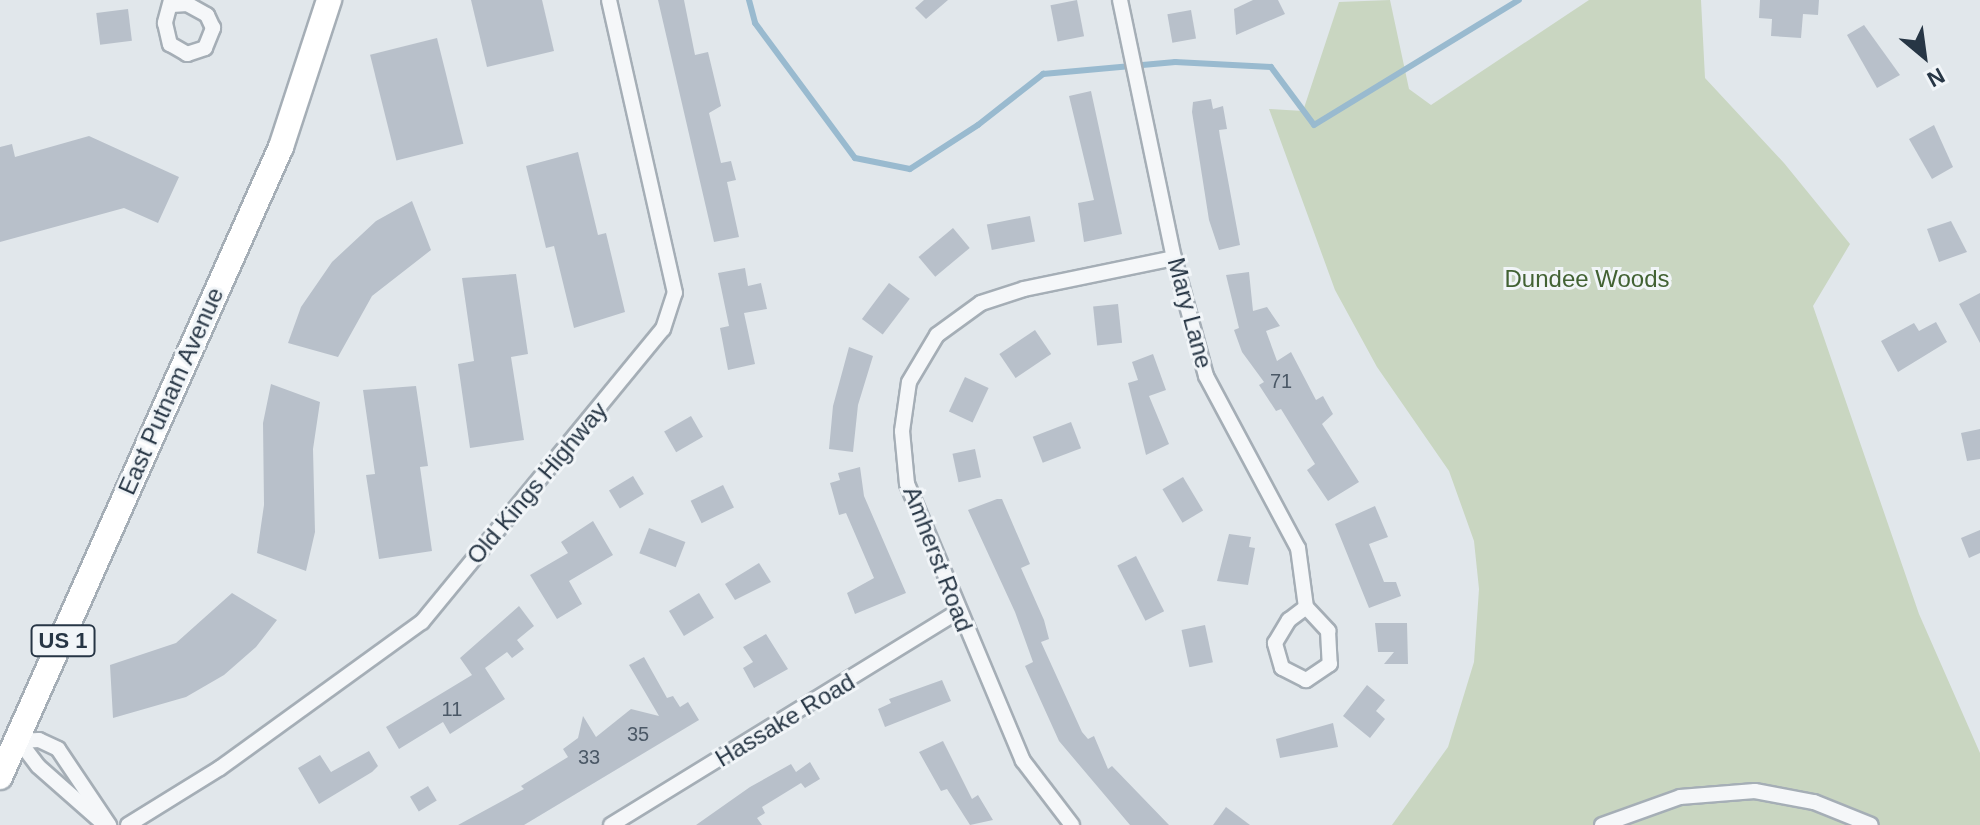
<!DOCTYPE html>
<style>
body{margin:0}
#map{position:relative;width:1980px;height:825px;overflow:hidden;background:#e1e7eb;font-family:Helvetica,sans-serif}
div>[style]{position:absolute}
.green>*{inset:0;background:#c9d6c1}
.stream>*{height:6px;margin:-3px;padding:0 3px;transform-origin:3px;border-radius:3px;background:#99bacf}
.building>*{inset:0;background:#b8c0ca;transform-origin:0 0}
.roads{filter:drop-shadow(2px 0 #a5aeb6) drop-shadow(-2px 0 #a5aeb6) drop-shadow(0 2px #a5aeb6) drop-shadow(0 -2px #a5aeb6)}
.minor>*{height:14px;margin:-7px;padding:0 7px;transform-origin:7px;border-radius:7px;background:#f5f7f9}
.primary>*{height:24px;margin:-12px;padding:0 12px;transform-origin:12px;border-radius:12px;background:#fff}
span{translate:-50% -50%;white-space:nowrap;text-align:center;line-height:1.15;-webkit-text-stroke:6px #f1f5f8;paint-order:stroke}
.number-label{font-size:20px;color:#4b5866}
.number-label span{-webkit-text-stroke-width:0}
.shield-label span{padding:2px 6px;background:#f1f5f8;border:2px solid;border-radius:6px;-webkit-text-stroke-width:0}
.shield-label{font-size:22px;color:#273645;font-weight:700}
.park-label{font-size:24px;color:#426233}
.street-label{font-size:24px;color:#273645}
.north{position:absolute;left:1884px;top:16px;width:80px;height:80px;-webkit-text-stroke:6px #f1f5f8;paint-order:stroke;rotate:151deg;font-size:22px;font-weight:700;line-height:32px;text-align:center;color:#273645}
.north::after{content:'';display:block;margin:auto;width:28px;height:36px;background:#273645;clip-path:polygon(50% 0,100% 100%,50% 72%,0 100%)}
</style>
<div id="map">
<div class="green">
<div style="clip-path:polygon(1390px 0,1409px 89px,1431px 105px,1589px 0,1701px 0,1705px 78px,1784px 163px,1850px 244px,1813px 306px,1919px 614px,1980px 753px,1980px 825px,1392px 825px,1448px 747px,1474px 662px,1479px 589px,1474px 541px,1449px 471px,1377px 367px,1335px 290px,1269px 109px,1303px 111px,1339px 2px)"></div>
</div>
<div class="stream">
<div style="left:749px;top:0;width:24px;rotate:75deg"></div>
<div style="left:755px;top:23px;width:168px;rotate:53.5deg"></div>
<div style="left:855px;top:158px;width:56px;rotate:11.3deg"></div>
<div style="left:910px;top:169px;width:81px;rotate:-32.9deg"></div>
<div style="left:978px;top:125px;width:83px;rotate:-38.1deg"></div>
<div style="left:1043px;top:74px;width:133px;rotate:-5.2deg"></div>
<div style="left:1175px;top:62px;width:96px;rotate:3deg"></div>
<div style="left:1271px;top:67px;width:72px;rotate:53.4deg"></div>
<div style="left:1314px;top:125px;width:240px;rotate:-31.4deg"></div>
</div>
<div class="building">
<div style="clip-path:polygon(471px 0,542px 0,554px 51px,487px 67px)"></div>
<div style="clip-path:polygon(658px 0,684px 0,695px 55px,708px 52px,721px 106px,709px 113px,721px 163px,731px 161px,736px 180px,727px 182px,739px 237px,714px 242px)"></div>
<div style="clip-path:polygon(924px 0,948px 0,926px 19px,915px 8px)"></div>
<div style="left:1077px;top:0;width:37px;height:27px;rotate:79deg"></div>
<div style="clip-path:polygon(1253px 0,1278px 0,1285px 14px,1236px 35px,1234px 9px)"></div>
<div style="clip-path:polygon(1760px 0,1819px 0,1818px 15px,1803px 14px,1801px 38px,1771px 36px,1772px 19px,1759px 18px)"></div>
<div style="left:128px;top:9px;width:32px;height:32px;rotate:83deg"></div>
<div style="left:1191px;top:10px;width:29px;height:24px;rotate:80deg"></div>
<div style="clip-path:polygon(1864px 25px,1900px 75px,1877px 88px,1847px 35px)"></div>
<div style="left:437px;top:38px;width:109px;height:69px;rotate:76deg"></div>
<div style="clip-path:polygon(1091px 91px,1122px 234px,1084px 242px,1078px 203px,1094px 200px,1069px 96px)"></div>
<div style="clip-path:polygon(1211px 99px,1213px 109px,1223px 106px,1227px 129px,1219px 130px,1220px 137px,1240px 245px,1219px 250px,1209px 220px,1192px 112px,1193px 102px)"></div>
<div style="clip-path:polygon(1934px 125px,1953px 167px,1932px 179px,1909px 139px)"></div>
<div style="clip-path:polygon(89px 136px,179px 177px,158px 223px,124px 208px,0 242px,0 147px,12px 144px,15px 157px)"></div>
<div style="clip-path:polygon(578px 152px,598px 235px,606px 233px,625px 312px,574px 328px,554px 246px,546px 248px,526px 166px)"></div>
<div style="clip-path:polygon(412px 201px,431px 250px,372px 296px,338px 357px,288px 343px,301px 307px,332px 262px,376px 221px)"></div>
<div style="left:1030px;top:216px;width:26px;height:44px;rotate:79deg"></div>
<div style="clip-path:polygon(1951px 221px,1967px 252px,1939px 262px,1927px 229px)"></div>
<div style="left:953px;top:228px;width:26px;height:45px;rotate:50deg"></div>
<div style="clip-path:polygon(745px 268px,748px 286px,761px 283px,767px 309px,744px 313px,755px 364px,728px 370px,720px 328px,729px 326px,718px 273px)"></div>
<div style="clip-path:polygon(1249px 272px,1253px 311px,1267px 307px,1280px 326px,1266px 331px,1277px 361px,1291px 352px,1316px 400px,1323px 396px,1333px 414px,1322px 424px,1359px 482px,1328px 501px,1307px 470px,1315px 464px,1281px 409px,1276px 411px,1259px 385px,1264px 382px,1242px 352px,1234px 330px,1239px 328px,1226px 275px)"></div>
<div style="clip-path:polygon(516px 274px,528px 354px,511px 357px,524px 440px,470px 448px,458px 364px,474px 361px,462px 278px)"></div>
<div style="left:889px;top:283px;width:26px;height:45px;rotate:37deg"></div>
<div style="clip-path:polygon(1980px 293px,1980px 343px,1959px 304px)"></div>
<div style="left:1118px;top:304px;width:39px;height:25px;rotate:84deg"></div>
<div style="clip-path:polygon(1936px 322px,1947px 342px,1898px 372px,1881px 341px,1914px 323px,1919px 331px)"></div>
<div style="left:1035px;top:330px;width:29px;height:43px;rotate:56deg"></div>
<div style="clip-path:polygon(849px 347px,873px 356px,858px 405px,853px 452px,829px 449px,833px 406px)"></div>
<div style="clip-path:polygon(1153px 354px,1166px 390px,1149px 396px,1169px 444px,1146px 455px,1128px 383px,1138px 380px,1132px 362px)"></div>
<div style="left:965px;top:377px;width:26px;height:38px;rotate:25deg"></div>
<div style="clip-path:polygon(271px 384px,320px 402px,313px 449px,315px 532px,306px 571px,257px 553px,264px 505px,263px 423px)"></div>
<div style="clip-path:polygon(416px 386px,428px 466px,420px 467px,432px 551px,379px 559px,366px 475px,375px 474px,363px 390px)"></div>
<div style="left:691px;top:416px;width:24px;height:31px;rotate:60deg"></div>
<div style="left:1071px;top:422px;width:28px;height:41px;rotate:69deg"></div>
<div style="clip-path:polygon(1980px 429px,1980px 459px,1967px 461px,1961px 433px)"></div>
<div style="left:975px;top:449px;width:29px;height:23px;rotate:78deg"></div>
<div style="clip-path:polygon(860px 467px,864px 496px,906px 593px,855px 614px,847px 593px,874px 578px,846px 513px,839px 515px,830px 483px,840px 480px,838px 473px)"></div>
<div style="left:633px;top:476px;width:21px;height:28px;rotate:59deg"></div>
<div style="left:1183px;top:477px;width:39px;height:24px;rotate:59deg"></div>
<div style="left:723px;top:485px;width:25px;height:36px;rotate:64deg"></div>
<div style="clip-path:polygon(997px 499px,1002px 499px,1030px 564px,1021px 568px,1044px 620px,1049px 639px,1041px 642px,1082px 732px,1088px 739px,1094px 736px,1108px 769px,1112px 766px,1169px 825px,1130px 825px,1059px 741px,1025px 666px,1033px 662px,1015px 612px,968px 510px)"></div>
<div style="clip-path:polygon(1375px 506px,1388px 537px,1369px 544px,1384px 582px,1396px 582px,1401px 596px,1369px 608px,1335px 524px)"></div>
<div style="clip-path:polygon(593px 521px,613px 555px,569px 581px,582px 604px,557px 619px,530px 575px,568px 553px,561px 542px)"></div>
<div style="left:649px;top:528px;width:39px;height:27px;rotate:21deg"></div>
<div style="clip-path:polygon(1980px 530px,1980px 553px,1969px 558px,1961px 538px)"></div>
<div style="clip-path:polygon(1229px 534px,1251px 537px,1249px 547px,1255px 548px,1248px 585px,1217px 581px)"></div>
<div style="left:1136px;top:556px;width:62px;height:21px;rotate:63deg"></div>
<div style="clip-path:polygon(759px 563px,771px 582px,735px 600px,725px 584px)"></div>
<div style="clip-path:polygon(232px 593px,277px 620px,256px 647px,224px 675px,186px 697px,113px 718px,110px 665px,176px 643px)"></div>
<div style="left:699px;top:593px;width:29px;height:35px;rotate:59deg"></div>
<div style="clip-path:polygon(519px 606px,534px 626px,517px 640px,524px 649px,512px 658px,507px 652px,485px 668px,505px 699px,450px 734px,443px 722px,399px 749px,386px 727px,472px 675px,460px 658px)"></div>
<div style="clip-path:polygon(1375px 623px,1407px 623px,1408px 664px,1384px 664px,1394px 652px,1378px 652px)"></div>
<div style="left:1205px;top:625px;width:38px;height:24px;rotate:78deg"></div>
<div style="clip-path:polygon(766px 634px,788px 669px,754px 688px,743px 668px,753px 662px,743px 647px)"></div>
<div style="clip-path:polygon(644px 657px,667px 698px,673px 696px,680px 707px,688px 702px,699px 720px,524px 825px,458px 825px,524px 789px,521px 786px,568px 757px,563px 749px,578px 738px,583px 716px,596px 737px,631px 709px,659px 716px,629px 665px)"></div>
<div style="clip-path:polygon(942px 680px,951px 701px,885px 727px,878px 709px,891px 703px,889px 699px)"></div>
<div style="clip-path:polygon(1367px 685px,1385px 700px,1376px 711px,1385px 719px,1370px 738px,1343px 716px)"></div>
<div style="clip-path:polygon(1333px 723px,1338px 747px,1280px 758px,1276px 739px)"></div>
<div style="clip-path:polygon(943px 741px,972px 799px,978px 795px,993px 820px,970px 825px,947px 789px,941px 791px,919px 752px)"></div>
<div style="clip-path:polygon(369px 751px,378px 766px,372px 772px,319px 804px,298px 768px,320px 755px,331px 772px)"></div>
<div style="clip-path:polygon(810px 762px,820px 779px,805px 788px,801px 783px,762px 807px,765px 813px,757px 818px,762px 825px,696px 825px,750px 787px,791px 764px,796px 772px)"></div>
<div style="left:428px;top:786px;width:17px;height:21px;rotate:59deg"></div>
<div style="clip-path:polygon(1226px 807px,1250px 825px,1213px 825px)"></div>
</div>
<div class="roads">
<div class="minor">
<div style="left:171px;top:0;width:24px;rotate:105deg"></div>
<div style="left:165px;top:23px;width:22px;rotate:77deg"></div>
<div style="left:170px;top:44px;width:20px;rotate:30deg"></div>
<div style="left:187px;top:54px;width:19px;rotate:-18deg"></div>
<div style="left:205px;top:48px;width:22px;rotate:-68deg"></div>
<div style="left:213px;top:28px;width:14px;rotate:-115deg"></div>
<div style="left:207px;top:15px;width:23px;rotate:-151deg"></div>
<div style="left:187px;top:4px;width:15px;rotate:176deg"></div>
<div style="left:1120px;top:0;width:264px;rotate:78.2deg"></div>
<div style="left:1174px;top:258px;width:122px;rotate:74.8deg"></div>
<div style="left:1206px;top:376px;width:195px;rotate:61.9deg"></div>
<div style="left:1298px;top:548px;width:60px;rotate:82.3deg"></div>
<div style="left:1306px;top:607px;width:33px;rotate:47deg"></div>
<div style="left:1328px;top:631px;width:33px;rotate:87deg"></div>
<div style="left:1330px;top:664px;width:29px;rotate:146deg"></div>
<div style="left:1306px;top:680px;width:27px;rotate:-153deg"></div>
<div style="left:1282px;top:668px;width:26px;rotate:-106deg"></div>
<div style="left:1275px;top:643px;width:27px;rotate:-59deg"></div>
<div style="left:1289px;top:620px;width:21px;rotate:-37deg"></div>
<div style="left:105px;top:825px;width:89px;rotate:-138.6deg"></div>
<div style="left:38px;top:766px;width:31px;rotate:-127deg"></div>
<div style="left:19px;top:741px;width:20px;rotate:-3deg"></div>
<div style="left:39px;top:740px;width:21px;rotate:25deg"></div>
<div style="left:58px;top:749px;width:92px;rotate:56.1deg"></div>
<div style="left:128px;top:825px;width:108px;rotate:-31.8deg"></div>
<div style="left:220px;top:768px;width:249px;rotate:-35.9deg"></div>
<div style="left:422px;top:622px;width:379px;rotate:-50.6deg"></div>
<div style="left:663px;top:329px;width:38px;rotate:-72deg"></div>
<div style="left:675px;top:293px;width:300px;rotate:-102.7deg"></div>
<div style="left:611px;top:825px;width:406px;rotate:-31.6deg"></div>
<div style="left:1072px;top:825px;width:81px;rotate:-127.4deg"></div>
<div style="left:1023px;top:761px;width:300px;rotate:-112.7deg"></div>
<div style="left:907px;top:484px;width:53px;rotate:-95.4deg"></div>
<div style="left:902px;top:431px;width:49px;rotate:-81.9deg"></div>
<div style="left:909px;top:382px;width:55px;rotate:-59.2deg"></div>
<div style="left:937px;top:335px;width:54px;rotate:-36deg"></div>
<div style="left:981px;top:303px;width:45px;rotate:-18deg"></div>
<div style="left:1024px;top:289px;width:153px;rotate:-11.7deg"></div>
<div style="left:1602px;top:825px;width:83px;rotate:-19.7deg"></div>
<div style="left:1680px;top:797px;width:75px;rotate:-4.6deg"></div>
<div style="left:1755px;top:791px;width:60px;rotate:10.6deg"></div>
<div style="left:1814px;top:802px;width:61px;rotate:22deg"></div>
</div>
<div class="primary">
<div style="left:0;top:777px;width:690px;rotate:-65.96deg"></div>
<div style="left:281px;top:147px;width:155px;rotate:-71.9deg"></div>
</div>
</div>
<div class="number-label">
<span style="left:1281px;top:381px">71</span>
<span style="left:452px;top:709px">11</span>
<span style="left:638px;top:734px">35</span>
<span style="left:589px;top:757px">33</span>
</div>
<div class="shield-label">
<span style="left:63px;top:641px">US 1</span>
</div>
<div class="park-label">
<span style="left:1587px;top:279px">Dundee Woods</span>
</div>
<div class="street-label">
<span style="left:1190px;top:313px;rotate:75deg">Mary Lane</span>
<span style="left:171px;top:391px;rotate:-66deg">East Putnam Avenue</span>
<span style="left:537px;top:483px;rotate:-50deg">Old Kings Highway</span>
<span style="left:938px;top:559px;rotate:69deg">Amherst Road</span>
<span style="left:785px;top:720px;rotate:-31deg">Hassake Road</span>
</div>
<div class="north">N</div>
</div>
